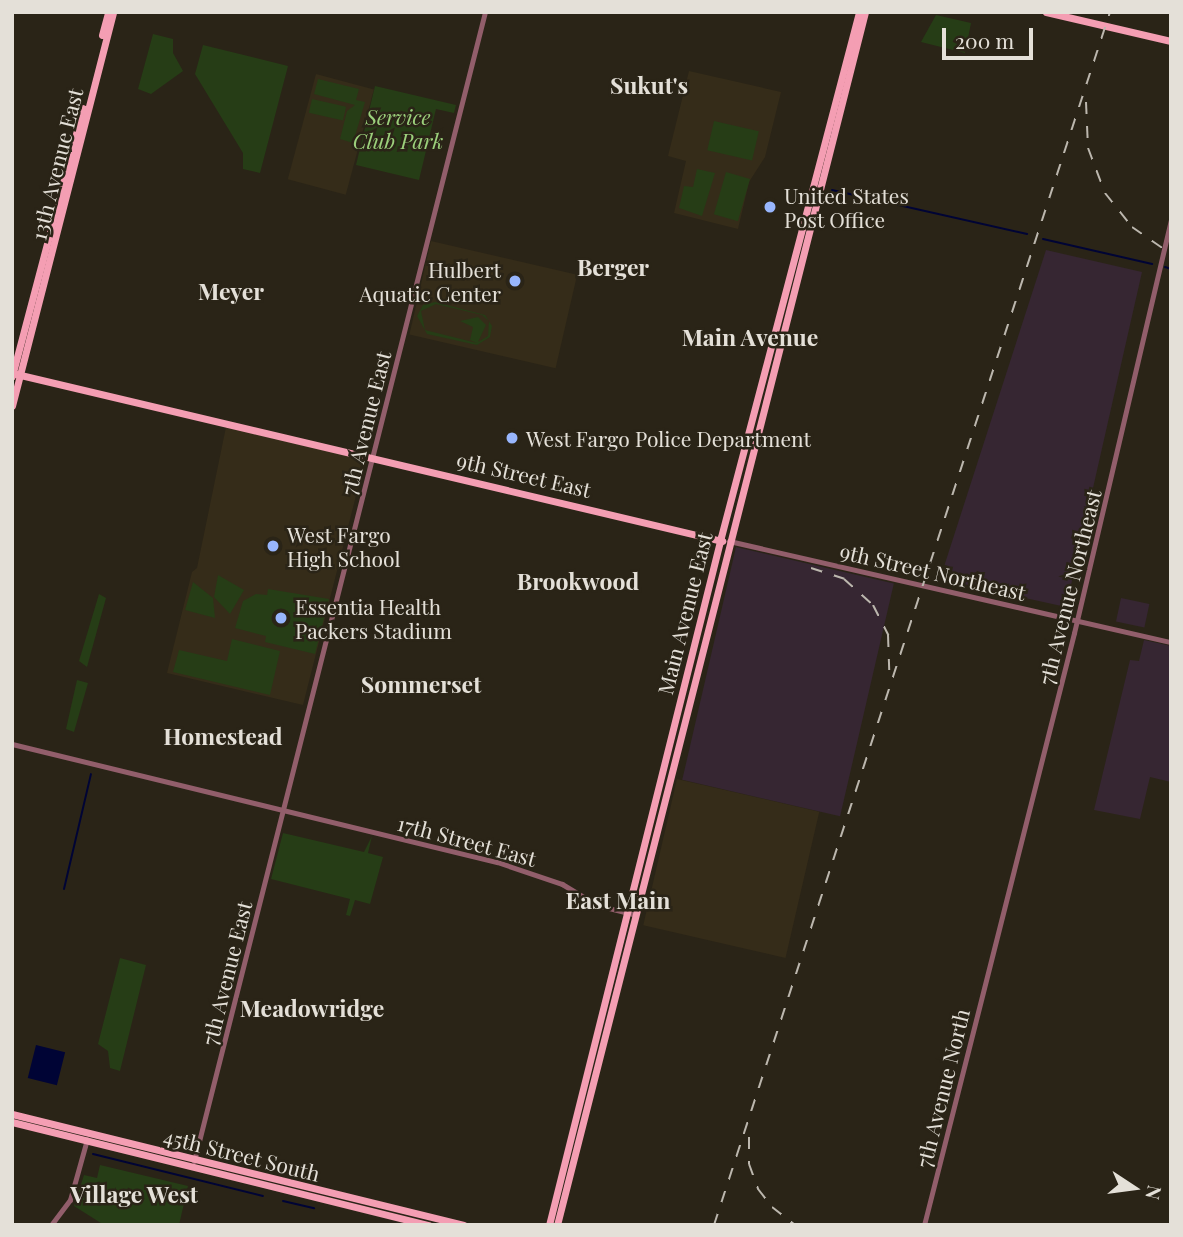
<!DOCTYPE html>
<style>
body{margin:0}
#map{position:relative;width:1183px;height:1237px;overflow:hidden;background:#2a2417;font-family:"Playfair Display",serif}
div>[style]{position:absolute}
.built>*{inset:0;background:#352c19;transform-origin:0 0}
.industrial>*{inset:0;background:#362632;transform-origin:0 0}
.green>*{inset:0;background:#263d16;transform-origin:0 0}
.water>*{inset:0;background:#000435;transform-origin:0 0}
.stream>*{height:2px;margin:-1px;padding:0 1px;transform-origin:1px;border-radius:1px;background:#000435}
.minor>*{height:5px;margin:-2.5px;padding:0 2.5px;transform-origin:2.5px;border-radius:2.5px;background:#925e6b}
.major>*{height:7px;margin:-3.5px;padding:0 3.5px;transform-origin:3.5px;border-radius:3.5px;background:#f49eb3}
.rail>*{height:2px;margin-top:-1px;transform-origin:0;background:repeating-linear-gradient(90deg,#bcb7ae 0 12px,transparent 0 24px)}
.dots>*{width:19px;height:19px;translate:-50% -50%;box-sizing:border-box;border:4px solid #2a2417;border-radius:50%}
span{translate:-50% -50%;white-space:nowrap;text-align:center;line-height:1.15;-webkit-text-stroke:5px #2a2417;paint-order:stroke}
.park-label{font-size:21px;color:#9cd17c;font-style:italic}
.street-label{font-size:21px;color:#e4e0d8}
.poi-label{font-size:21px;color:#e4e0d8}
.left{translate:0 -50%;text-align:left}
.right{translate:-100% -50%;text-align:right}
.neighbourhood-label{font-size:23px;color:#e4e0d8;font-weight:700}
.frame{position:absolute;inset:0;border:14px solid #e4e0d8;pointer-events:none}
.north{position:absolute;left:1099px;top:1153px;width:70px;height:70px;-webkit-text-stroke:5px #2a2417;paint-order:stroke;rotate:103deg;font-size:19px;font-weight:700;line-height:28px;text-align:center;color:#e4e0d8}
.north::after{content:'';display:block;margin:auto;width:24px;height:32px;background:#e4e0d8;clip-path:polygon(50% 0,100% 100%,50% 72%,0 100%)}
.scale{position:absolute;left:942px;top:28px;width:91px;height:32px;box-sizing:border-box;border:4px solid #e4e0d8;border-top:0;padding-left:9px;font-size:21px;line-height:24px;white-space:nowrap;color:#e4e0d8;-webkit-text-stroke:5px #2a2417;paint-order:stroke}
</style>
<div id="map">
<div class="built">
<div style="clip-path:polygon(689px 71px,781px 92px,765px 157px,749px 182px,738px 229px,674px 213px,686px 161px,668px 156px)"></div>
<div style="left:316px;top:74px;width:60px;height:109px;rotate:15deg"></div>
<div style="left:431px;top:241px;width:150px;height:96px;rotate:13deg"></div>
<div style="clip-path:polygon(226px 427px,365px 460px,303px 705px,167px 673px,192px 572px,197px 568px)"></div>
<div style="left:677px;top:779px;width:146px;height:150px;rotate:13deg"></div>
</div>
<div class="industrial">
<div style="clip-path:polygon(1046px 250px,1142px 272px,1066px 607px,940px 579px)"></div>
<div style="left:736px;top:547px;width:162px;height:239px;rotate:13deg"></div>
<div style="left:1121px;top:598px;width:29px;height:24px;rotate:12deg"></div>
<div style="clip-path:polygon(1144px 640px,1171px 646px,1171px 782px,1150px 777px,1140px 819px,1094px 810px,1130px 660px,1139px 661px)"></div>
</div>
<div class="green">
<div style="clip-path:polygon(936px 15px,971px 23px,965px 53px,921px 42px)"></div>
<div style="clip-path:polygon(153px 34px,173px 39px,173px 53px,183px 71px,151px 94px,138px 89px)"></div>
<div style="clip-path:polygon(203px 45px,288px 66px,260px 173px,243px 169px,243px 153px,195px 74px)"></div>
<div style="clip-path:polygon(318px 79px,359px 89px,356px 100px,365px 102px,353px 143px,340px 139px,347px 111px,355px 105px,314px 94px)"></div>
<div style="clip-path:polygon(375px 86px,456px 105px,454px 113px,436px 109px,419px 180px,356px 165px)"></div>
<div style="left:312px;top:99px;width:35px;height:14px;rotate:13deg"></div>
<div style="left:714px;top:121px;width:46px;height:30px;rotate:13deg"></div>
<div style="clip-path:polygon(697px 169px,715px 173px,702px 216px,679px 208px,684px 186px,693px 187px)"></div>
<div style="left:726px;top:172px;width:25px;height:44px;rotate:16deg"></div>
<div style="clip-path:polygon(evenodd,435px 302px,485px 315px,492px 326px,490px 337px,477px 345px,427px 334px,417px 316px,423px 305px,435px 302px,436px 304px,482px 315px,489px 321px,488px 336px,478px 342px,486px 325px,478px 317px,460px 321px,473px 327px,470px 340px,477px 343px,425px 330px,421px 311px,436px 304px)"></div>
<div style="clip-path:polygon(218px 575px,244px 590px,230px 614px,214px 597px)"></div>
<div style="clip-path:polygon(193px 582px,213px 598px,215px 618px,185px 610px)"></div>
<div style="clip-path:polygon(268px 589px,329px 599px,315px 654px,265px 642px,266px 636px,235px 628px,243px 601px,256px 594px,267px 595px)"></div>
<div style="clip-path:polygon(99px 594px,106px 598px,87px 667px,79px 661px)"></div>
<div style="clip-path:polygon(232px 639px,280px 651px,270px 695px,173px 672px,179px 650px,227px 661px)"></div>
<div style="clip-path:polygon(77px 680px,88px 683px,74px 732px,66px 729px)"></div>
<div style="clip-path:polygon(283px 833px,364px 852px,372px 836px,368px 853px,383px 857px,370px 904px,355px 900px,350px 916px,346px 915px,350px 899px,271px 879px)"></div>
<div style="clip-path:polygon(120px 958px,146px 965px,120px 1071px,110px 1068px,108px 1051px,98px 1044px)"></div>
<div style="clip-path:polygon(100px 1165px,188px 1186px,179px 1225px,104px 1225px,74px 1206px,84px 1175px,97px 1178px)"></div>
</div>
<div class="water">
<div style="left:36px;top:1045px;width:30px;height:34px;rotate:14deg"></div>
</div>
<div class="stream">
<div style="left:832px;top:190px;width:200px;rotate:12.7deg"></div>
<div style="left:1043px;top:239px;width:112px;rotate:12.9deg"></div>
<div style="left:1165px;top:267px;width:6px;rotate:18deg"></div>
<div style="left:64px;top:889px;width:118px;rotate:-76.8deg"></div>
<div style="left:93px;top:1154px;width:175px;rotate:13.9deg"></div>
<div style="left:283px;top:1201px;width:32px;rotate:13deg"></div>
</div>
<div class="minor">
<div style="left:729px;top:541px;width:453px;rotate:12.9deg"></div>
<div style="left:12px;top:744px;width:499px;rotate:13.7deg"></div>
<div style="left:497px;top:862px;width:69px;rotate:18.7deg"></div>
<div style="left:562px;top:884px;width:41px;rotate:31deg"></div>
<div style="left:597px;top:905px;width:40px;rotate:14.4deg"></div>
<div style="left:194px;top:1161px;width:1185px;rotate:-75.79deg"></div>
<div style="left:51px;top:1225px;width:31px;rotate:-53deg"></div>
<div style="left:70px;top:1200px;width:63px;rotate:-74.4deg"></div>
<div style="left:924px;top:1225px;width:611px;rotate:-75.78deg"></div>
<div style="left:1074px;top:633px;width:424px;rotate:-76.8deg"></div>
</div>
<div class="major">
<div style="left:1046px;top:12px;width:128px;rotate:13.1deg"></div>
<div style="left:102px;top:35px;width:24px;rotate:-75deg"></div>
<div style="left:12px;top:373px;width:730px;rotate:13.31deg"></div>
<div style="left:12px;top:376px;width:277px;rotate:-75.2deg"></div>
<div style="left:12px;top:406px;width:407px;rotate:-75.6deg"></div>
<div style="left:12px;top:1114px;width:465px;rotate:13.8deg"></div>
<div style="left:12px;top:1122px;width:430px;rotate:13.9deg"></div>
<div style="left:549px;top:1225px;width:709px;rotate:-75.96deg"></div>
<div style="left:721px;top:537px;width:543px;rotate:-75.27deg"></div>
<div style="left:557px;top:1225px;width:1251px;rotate:-75.75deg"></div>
</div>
<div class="rail">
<div style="left:1086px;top:102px;width:46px;rotate:87.5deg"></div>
<div style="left:1088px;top:148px;width:48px;rotate:69.3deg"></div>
<div style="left:1105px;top:193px;width:43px;rotate:51.5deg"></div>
<div style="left:1132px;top:227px;width:47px;rotate:34.7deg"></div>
<div style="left:811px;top:568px;width:35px;rotate:18deg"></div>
<div style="left:844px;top:579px;width:39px;rotate:42deg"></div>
<div style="left:873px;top:605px;width:34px;rotate:63deg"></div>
<div style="left:888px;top:635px;width:35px;rotate:88deg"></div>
<div style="left:749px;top:1137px;width:27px;rotate:90deg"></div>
<div style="left:749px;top:1164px;width:27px;rotate:70deg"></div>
<div style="left:758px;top:1189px;width:23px;rotate:52deg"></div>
<div style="left:772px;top:1207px;width:29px;rotate:38deg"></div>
<div style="left:714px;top:1225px;width:1276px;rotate:-71.92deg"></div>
</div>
<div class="dots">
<div style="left:770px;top:207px;background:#98b6fd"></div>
<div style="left:515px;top:281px;background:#98b6fd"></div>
<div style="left:512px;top:438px;background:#98b6fd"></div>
<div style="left:273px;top:546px;background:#98b6fd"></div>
<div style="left:281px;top:618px;background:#98b6fd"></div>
</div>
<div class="park-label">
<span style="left:398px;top:128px">Service<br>Club Park</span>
</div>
<div class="street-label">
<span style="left:56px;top:164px;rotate:-76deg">13th Avenue East</span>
<span style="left:365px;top:423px;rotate:-76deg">7th Avenue East</span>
<span style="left:524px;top:474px;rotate:13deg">9th Street East</span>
<span style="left:933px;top:571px;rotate:13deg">9th Street Northeast</span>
<span style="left:1069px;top:587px;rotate:-76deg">7th Avenue Northeast</span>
<span style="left:684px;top:613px;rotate:-76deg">Main Avenue East</span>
<span style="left:467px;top:840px;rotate:15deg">17th Street East</span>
<span style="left:226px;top:973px;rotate:-76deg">7th Avenue East</span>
<span style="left:942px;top:1088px;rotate:-76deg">7th Avenue North</span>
<span style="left:242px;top:1154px;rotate:14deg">45th Street South</span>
</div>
<div class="poi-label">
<span class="left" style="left:784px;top:207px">United States<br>Post Office</span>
<span class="right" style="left:501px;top:281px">Hulbert<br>Aquatic Center</span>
<span class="left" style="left:526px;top:438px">West Fargo Police Department</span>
<span class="left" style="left:287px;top:546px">West Fargo<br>High School</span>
<span class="left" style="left:295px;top:618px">Essentia Health<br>Packers Stadium</span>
</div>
<div class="neighbourhood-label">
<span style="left:649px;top:85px">Sukut's</span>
<span style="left:613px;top:267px">Berger</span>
<span style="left:231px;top:291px">Meyer</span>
<span style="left:750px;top:337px">Main Avenue</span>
<span style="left:578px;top:581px">Brookwood</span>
<span style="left:421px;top:684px">Sommerset</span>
<span style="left:223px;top:736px">Homestead</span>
<span style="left:618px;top:900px">East Main</span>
<span style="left:312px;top:1008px">Meadowridge</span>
<span style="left:134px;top:1194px">Village West</span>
</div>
<div class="frame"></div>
<div class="north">N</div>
<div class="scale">200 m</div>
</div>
